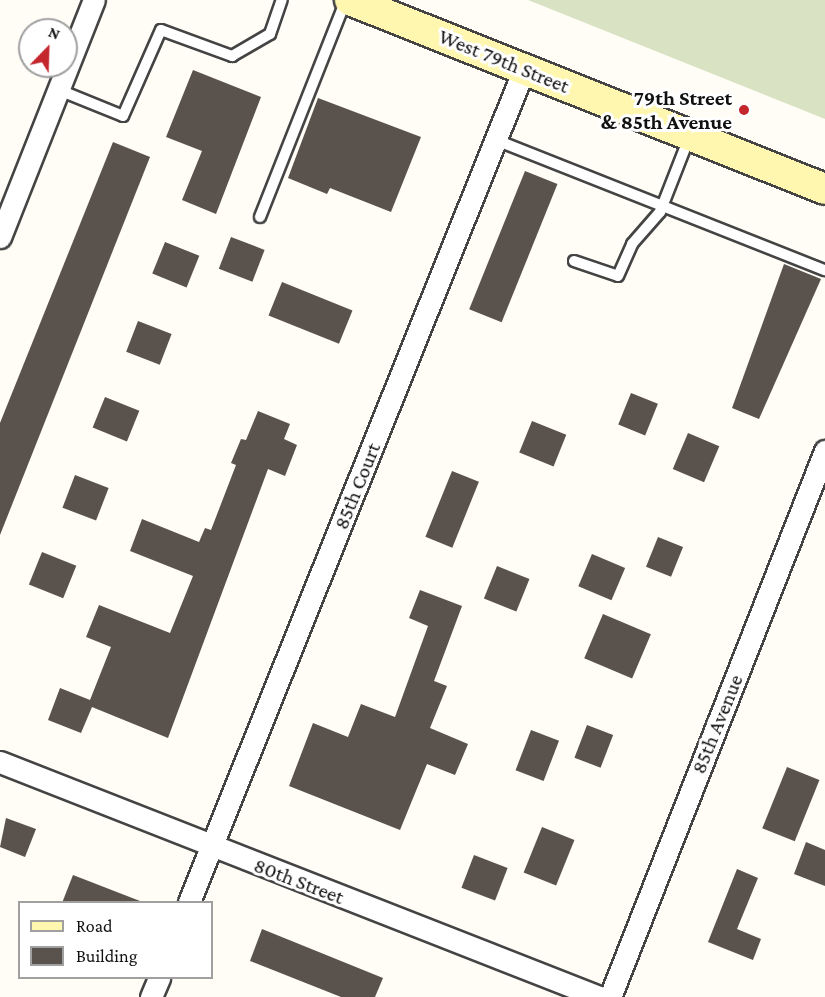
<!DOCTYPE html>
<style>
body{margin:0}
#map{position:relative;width:825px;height:997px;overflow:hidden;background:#fffdf5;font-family:"Crimson Pro",serif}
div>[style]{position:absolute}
.cemetery>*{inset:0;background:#d9e3c4}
.building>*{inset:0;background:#5a524d;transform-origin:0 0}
.roads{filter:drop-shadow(2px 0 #444) drop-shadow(-2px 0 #444) drop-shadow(0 2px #444) drop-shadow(0 -2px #444)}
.lane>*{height:10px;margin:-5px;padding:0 5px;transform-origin:5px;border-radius:5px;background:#fff}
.street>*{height:21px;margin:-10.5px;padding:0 10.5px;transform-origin:10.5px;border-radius:10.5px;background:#fff}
.secondary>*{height:30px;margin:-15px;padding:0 15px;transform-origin:15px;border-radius:15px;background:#fff6b0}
.dots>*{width:16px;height:16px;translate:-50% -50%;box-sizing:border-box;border:3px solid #fff;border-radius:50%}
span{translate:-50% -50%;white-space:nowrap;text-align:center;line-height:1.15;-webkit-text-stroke:6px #fff;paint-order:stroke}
.street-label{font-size:21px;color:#111}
.poi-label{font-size:21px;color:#111;font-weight:700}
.right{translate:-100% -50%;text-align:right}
.legend{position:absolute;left:18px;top:901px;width:195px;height:78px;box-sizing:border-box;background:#fff;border:2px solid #a0a0a0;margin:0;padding:8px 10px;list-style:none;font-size:18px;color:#111}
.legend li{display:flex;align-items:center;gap:12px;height:30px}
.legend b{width:30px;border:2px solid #a0a0a0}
.north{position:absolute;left:18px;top:18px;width:60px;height:60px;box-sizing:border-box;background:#fff;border:2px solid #a0a0a0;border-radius:50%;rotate:23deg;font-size:16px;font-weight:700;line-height:24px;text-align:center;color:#111}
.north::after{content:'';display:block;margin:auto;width:21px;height:27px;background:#c4262e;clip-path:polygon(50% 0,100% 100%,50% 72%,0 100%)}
</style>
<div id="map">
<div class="cemetery">
<div style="clip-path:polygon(528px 0,825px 0,825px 119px)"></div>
</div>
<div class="building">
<div style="clip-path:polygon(193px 70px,261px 97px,216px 214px,182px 200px,202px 151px,166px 137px)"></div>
<div style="clip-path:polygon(318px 98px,421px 137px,391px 212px,330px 188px,327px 194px,288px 178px)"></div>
<div style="clip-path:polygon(113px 142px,150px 157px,0 535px,0 423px)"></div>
<div style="left:525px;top:171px;width:35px;height:149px;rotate:22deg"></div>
<div style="left:231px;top:237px;width:36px;height:34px;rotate:21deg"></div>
<div style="left:165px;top:242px;width:37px;height:34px;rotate:22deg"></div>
<div style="clip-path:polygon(784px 264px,821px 279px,759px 419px,732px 408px)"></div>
<div style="left:282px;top:282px;width:76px;height:36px;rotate:22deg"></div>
<div style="left:138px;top:321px;width:36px;height:33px;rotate:21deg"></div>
<div style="left:631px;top:393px;width:29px;height:34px;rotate:22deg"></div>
<div style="left:105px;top:397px;width:37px;height:33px;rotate:22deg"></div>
<div style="clip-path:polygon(258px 411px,290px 424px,284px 439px,297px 445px,285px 476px,268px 469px,168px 738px,92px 707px,81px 733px,48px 720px,60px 688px,90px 700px,111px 647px,86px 637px,99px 605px,170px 633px,193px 576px,130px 551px,142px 519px,199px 542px,205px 528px,211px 530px,236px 465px,231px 463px,241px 439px,246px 440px)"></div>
<div style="left:532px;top:421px;width:37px;height:34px;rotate:22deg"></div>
<div style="left:688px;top:433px;width:34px;height:39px;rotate:23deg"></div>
<div style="left:452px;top:471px;width:29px;height:71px;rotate:22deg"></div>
<div style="left:75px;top:475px;width:36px;height:35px;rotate:21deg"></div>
<div style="left:658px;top:537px;width:27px;height:32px;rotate:22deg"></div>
<div style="left:42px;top:552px;width:37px;height:35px;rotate:22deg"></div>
<div style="left:592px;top:554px;width:36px;height:35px;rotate:23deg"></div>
<div style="left:497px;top:566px;width:35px;height:35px;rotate:22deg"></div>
<div style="clip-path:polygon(420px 590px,462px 606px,434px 681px,447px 686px,430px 728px,468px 744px,455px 775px,427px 764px,400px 830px,289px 786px,313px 723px,348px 737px,361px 704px,395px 717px,428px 626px,409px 618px)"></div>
<div style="left:603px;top:614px;width:52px;height:48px;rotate:23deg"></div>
<div style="left:587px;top:725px;width:28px;height:35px;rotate:21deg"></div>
<div style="left:531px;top:730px;width:30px;height:43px;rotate:21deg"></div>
<div style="left:787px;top:767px;width:35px;height:66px;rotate:22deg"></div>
<div style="clip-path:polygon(6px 818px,36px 829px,25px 857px,0 847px)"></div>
<div style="left:542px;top:827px;width:35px;height:49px;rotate:22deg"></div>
<div style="clip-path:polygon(806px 842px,825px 850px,825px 886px,794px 874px)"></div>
<div style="left:474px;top:855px;width:36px;height:35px;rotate:21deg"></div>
<div style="clip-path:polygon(737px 869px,758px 878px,737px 929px,761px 939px,753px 960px,708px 942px)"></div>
<div style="clip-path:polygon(73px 875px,140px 901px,140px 903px,62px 903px)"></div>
<div style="clip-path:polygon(262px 929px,383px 978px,375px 997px,341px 997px,250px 961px)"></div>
</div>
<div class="roads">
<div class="lane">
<div style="left:59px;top:90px;width:69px;rotate:22.1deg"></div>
<div style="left:123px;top:116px;width:94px;rotate:-66.2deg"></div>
<div style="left:161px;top:30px;width:76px;rotate:20.1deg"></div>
<div style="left:232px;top:56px;width:44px;rotate:-30.1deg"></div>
<div style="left:270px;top:34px;width:36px;rotate:-71deg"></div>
<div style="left:496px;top:140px;width:354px;rotate:21.6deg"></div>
<div style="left:260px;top:217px;width:233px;rotate:-68.4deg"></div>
<div style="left:574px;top:261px;width:46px;rotate:18.8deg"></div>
<div style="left:618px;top:276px;width:35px;rotate:-66deg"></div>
<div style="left:632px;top:244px;width:43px;rotate:-48.8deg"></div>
<div style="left:660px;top:212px;width:79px;rotate:-68.6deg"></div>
</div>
<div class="street">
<div style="left:0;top:237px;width:255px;rotate:-68.4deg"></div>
<div style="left:0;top:762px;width:643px;rotate:21.42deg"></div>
<div style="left:189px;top:902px;width:898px;rotate:-68.09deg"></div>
<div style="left:151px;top:997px;width:21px;rotate:-67deg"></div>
<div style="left:610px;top:997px;width:587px;rotate:-68.51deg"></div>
</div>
<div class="secondary">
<div style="left:350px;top:0;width:511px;rotate:21.7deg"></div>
</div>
</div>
<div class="dots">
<div style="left:744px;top:110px;background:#c4262e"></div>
</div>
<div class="street-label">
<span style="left:504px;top:61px;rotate:22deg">West 79th Street</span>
<span style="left:357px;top:486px;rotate:-68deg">85th Court</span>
<span style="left:717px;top:724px;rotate:-68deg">85th Avenue</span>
<span style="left:299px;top:881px;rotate:21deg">80th Street</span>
</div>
<div class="poi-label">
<span class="right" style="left:732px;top:110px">79th Street<br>&amp; 85th Avenue</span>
</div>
<ul class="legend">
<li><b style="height:8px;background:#fff6b0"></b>Road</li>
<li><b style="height:16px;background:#5a524d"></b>Building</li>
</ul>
<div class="north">N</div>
</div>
